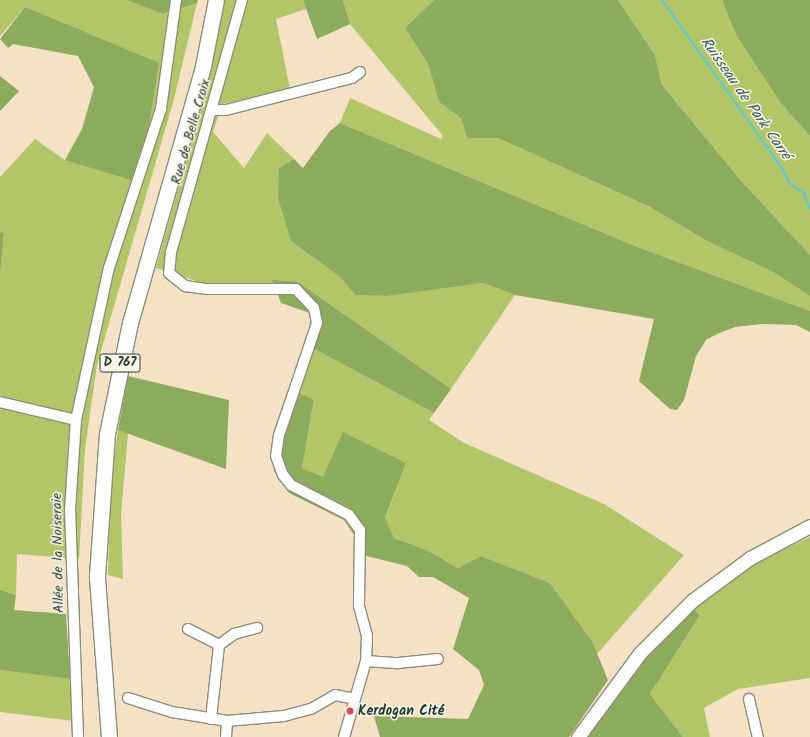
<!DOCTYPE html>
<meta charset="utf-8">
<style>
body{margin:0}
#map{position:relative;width:810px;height:737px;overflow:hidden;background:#f4e1c6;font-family:Kalam,sans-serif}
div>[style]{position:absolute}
.green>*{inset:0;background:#b2c669}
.forest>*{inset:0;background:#8dab5d}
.stream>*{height:2px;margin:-1px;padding:0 1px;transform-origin:1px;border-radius:1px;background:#5dc9d7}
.roads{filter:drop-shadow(1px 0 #8a8f7d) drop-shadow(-1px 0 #8a8f7d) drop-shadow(0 1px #8a8f7d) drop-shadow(0 -1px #8a8f7d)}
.minor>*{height:10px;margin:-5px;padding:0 5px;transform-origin:5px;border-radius:5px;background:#fff}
.major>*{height:13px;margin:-6.5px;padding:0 6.5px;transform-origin:6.5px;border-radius:6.5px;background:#fff}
.highway>*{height:15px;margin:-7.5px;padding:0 7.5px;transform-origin:7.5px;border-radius:7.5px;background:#fff}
.dots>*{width:11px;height:11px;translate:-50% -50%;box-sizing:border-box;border:2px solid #fcf5e5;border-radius:50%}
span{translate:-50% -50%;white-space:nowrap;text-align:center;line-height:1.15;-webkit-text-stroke:3px #fcf5e5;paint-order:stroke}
.shield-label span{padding:1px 3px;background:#fcf5e5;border:1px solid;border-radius:3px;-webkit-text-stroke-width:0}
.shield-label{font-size:13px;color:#1f3d34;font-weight:700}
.street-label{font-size:14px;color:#1f3d34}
.poi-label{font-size:14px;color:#1f3d34;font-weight:700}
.left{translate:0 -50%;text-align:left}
.water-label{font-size:15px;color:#2e605d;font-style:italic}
</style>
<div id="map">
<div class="green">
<div style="clip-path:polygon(0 0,126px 0,163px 14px,197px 3px,174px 99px,97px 365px,85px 449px,79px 559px,17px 554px,16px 595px,0 590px,0 276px,4px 234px,0 232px,0 177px,35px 139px,65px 160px,149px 125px,39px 16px,25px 7px,0 36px)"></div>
<div style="clip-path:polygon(225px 0,303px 0,309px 8px,276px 19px,290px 89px,222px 104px,213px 132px,244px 168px,267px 133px,294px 159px,279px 168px,291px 241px,340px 277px,355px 295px,388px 296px,483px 283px,515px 295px,451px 389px,298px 282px,234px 286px,202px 283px,156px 268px,199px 114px)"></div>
<div style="clip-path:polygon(343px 0,434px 0,405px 28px,428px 64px,439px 102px,461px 118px,467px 138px,498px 138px,648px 206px,707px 241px,773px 272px,810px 296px,810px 311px,635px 246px,340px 123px,350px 98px,441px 139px,443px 136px,350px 24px)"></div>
<div style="clip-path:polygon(618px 0,722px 0,736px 35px,780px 102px,810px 136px,810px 255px,743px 183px,662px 85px,655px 55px)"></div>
<div style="clip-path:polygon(305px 344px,434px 413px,429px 420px,464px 443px,604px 504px,684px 555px,597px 654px,592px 641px,550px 583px,481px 556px,458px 568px,427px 550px,394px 538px,385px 519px,406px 463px,322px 477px,302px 468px,314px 401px,290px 389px)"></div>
<div style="clip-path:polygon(118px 430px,128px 433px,121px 515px,123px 579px,108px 575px,110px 486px)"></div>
<div style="clip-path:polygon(810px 537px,810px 678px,738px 689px,704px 708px,710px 737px,683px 737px,650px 694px,700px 615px,693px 609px,761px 560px)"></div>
<div style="clip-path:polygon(0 670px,70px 679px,74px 721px,0 712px)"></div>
</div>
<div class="forest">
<div style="clip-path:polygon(126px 0,198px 0,197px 3px,163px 14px)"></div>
<div style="clip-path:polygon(303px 0,343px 0,350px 24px,317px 39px)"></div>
<div style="clip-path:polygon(434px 0,618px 0,655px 55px,662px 85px,743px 183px,810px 255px,810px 296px,773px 272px,707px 241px,648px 206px,498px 138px,467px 138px,461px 118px,439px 102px,428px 64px,405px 28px)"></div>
<div style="clip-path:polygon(722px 0,810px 0,810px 136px,780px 102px,736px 35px)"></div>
<div style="clip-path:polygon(25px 7px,159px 63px,149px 125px,131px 180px,65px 160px,82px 129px,94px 87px,78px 56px,13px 44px,8px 48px,0 39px)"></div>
<div style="clip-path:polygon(0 76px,19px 91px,0 111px)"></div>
<div style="clip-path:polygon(340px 123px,635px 246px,810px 311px,810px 332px,796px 325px,762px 324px,735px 327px,717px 334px,706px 340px,696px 356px,684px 400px,677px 410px,670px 409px,639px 381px,654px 319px,515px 295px,483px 283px,388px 296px,355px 295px,340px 277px,291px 241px,278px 198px,279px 168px,294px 159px,303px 168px,330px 131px)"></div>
<div style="clip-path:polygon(0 232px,4px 233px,0 276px)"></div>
<div style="clip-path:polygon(272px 280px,298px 282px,451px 389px,434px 413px,305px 344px,311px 326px,310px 313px,281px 303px)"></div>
<div style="clip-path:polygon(128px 376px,229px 400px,226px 469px,118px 430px)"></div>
<div style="clip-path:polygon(290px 389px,314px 400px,302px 468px,323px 477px,343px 432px,406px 463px,385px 518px,394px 538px,427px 550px,458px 568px,481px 556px,550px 583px,592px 641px,608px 680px,569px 737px,380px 737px,374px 716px,468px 719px,484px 685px,479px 670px,453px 649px,469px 598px,433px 577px,419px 577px,407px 566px,355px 553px,354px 535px,344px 520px,289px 493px,274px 471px,272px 451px)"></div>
<div style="clip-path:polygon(0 590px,16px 595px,14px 610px,66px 614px,70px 679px,0 670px)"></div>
<div style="clip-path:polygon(693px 609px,700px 615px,650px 694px,683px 737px,583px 737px,635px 670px)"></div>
</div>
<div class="stream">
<div style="left:662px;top:0;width:205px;rotate:54.5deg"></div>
<div style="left:781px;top:167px;width:18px;rotate:63deg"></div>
<div style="left:789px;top:183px;width:18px;rotate:34deg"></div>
<div style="left:804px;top:193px;width:17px;rotate:69deg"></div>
</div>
<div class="roads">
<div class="minor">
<div style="left:242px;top:0;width:262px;rotate:105.7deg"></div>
<div style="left:171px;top:252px;width:21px;rotate:95deg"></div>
<div style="left:169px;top:273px;width:21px;rotate:39deg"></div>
<div style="left:185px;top:286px;width:21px;rotate:8deg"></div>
<div style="left:206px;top:289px;width:90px"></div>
<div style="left:296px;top:289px;width:26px;rotate:47deg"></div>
<div style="left:314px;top:308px;width:15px;rotate:79deg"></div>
<div style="left:317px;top:323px;width:118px;rotate:108.7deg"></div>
<div style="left:279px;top:435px;width:21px;rotate:98deg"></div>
<div style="left:276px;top:456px;width:20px;rotate:70deg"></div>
<div style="left:283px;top:475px;width:13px;rotate:51deg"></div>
<div style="left:291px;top:485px;width:65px;rotate:27.3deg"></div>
<div style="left:349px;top:515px;width:19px;rotate:54deg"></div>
<div style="left:360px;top:530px;width:76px;rotate:90.8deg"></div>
<div style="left:359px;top:606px;width:30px;rotate:75deg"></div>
<div style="left:367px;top:635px;width:26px;rotate:92deg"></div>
<div style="left:366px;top:661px;width:79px;rotate:106.1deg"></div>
<div style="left:213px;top:110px;width:13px"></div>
<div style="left:226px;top:110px;width:130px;rotate:-14.3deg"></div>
<div style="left:352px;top:78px;width:10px;rotate:-37deg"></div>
<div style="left:0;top:402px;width:78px;rotate:13.3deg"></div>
<div style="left:188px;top:629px;width:35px;rotate:27deg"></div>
<div style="left:366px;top:661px;width:32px;rotate:4deg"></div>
<div style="left:398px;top:663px;width:40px;rotate:-5.7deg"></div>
<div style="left:128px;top:698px;width:46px;rotate:17.7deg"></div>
<div style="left:172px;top:712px;width:56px;rotate:9.3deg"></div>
<div style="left:227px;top:721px;width:57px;rotate:-5deg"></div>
<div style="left:284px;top:716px;width:28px;rotate:-15deg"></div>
<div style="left:311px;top:709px;width:28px;rotate:-30deg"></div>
<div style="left:335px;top:695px;width:20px;rotate:11deg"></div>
<div style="left:749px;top:699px;width:39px;rotate:77deg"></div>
<div style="left:211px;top:719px;width:74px;rotate:-83.8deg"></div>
<div style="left:219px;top:645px;width:19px;rotate:-36deg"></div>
<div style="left:234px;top:634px;width:24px;rotate:-15deg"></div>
<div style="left:78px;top:737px;width:227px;rotate:-92deg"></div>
<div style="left:70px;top:510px;width:90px;rotate:-86.2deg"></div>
<div style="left:76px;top:420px;width:156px;rotate:-77.8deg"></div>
<div style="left:109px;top:268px;width:167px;rotate:-71.9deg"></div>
<div style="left:161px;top:109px;width:110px;rotate:-82.2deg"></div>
<div style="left:226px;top:737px;width:16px;rotate:-86deg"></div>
</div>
<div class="major">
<div style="left:578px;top:737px;width:104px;rotate:-53.6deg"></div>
<div style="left:640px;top:653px;width:75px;rotate:-45deg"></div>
<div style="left:693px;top:600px;width:71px;rotate:-36.4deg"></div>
<div style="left:750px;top:558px;width:68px;rotate:-28.1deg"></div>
</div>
<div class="highway">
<div style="left:109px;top:737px;width:161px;rotate:-94.3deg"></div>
<div style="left:97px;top:576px;width:142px;rotate:-86deg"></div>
<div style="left:107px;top:434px;width:113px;rotate:-78.3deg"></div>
<div style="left:130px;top:323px;width:267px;rotate:-74.1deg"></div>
<div style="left:203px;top:66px;width:67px;rotate:-78.9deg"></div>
</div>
</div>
<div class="dots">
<div style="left:350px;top:711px;background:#d1495b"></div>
</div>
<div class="shield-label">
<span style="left:120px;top:363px">D 767</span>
</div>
<div class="street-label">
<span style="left:191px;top:132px;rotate:-74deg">Rue de Belle Croix</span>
<span style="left:58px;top:553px;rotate:-91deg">Allée de la Noiseraie</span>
</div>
<div class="poi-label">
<span class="left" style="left:358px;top:711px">Kerdogan Cité</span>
</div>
<div class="water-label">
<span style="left:745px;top:99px;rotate:55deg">Ruisseau de Park Carré</span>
</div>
</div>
